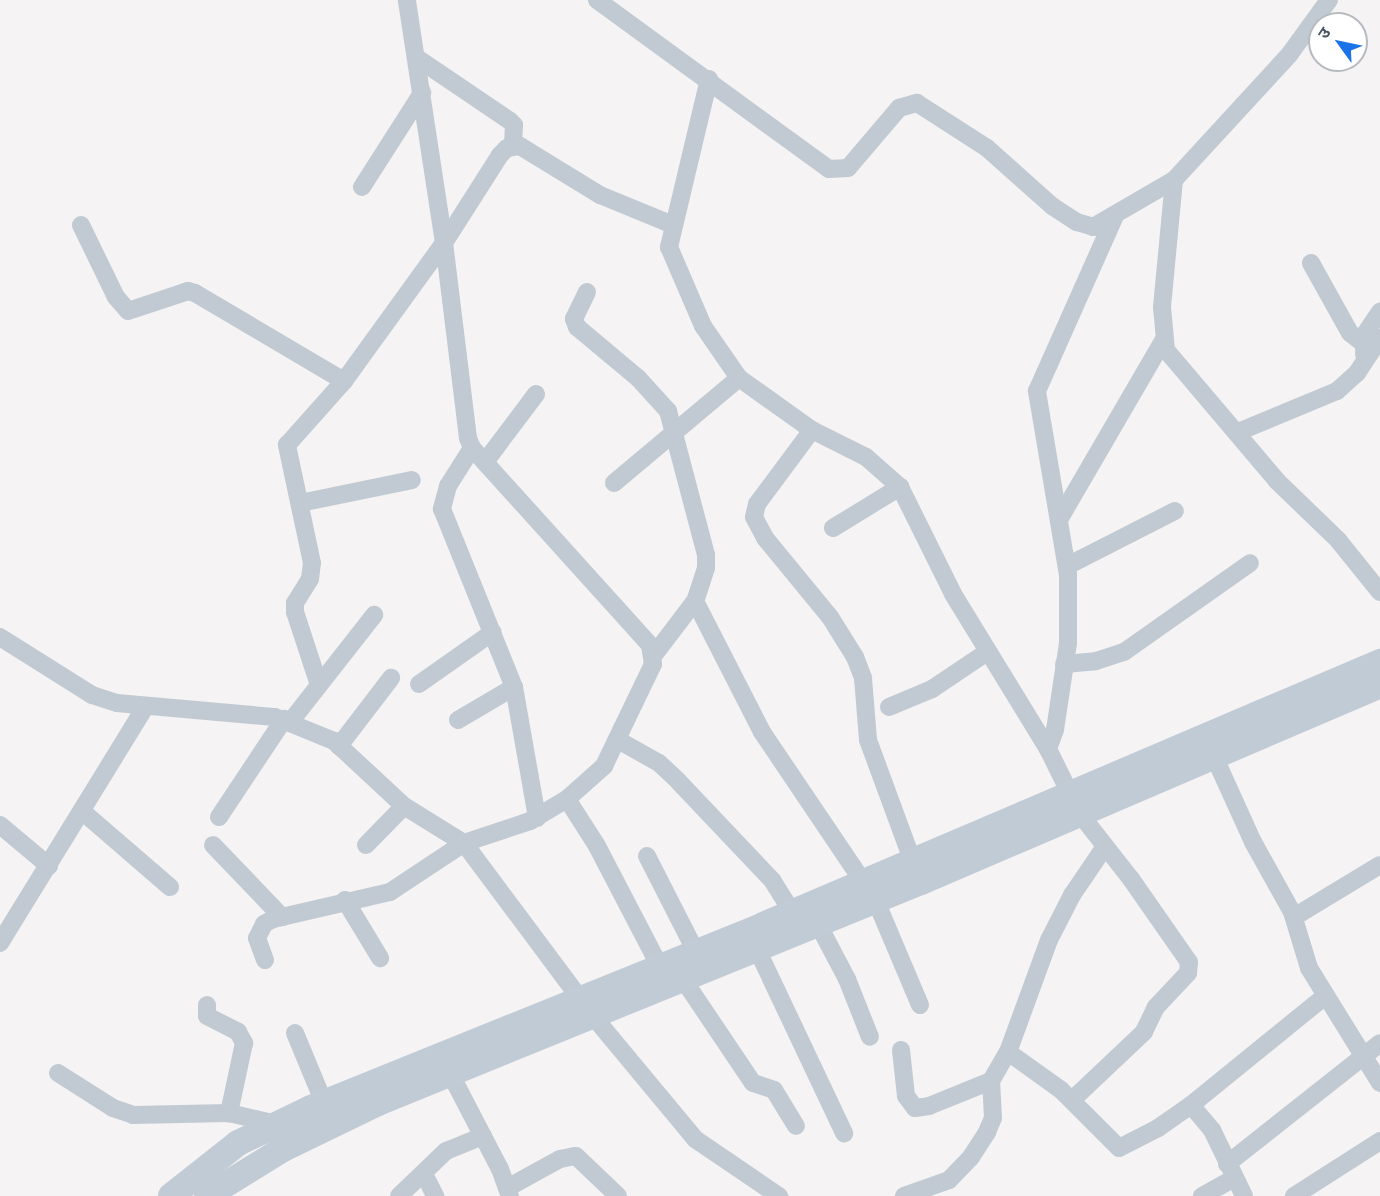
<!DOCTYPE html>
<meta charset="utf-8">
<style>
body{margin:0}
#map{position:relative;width:1380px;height:1196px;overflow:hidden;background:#f5f3f3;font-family:Signika,"Noto Sans Devanagari",sans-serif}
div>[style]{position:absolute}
.minor>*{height:18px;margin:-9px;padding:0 9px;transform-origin:9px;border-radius:9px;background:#c1cad2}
.secondary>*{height:26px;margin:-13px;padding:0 13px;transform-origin:13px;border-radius:13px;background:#c1cbd6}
span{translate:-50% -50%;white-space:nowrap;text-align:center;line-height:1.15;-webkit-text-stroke:4.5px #fff;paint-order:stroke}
.north{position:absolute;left:1308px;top:12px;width:60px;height:60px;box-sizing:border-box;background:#fff;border:2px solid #b7bbc0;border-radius:50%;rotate:303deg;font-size:16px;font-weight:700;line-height:24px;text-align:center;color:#4a5661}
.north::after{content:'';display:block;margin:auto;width:21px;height:27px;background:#1a73e8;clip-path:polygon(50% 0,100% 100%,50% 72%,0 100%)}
</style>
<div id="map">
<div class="minor">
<div style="left:597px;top:0;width:287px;rotate:36.1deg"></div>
<div style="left:829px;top:169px;width:19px;rotate:-3deg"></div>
<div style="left:848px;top:168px;width:79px;rotate:-49.6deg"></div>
<div style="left:899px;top:108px;width:19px;rotate:-16deg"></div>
<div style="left:917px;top:103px;width:83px;rotate:32.7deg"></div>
<div style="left:987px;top:148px;width:87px;rotate:41.7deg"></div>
<div style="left:1052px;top:206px;width:30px;rotate:33deg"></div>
<div style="left:1077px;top:222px;width:17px;rotate:17deg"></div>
<div style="left:1093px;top:227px;width:94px;rotate:-30.1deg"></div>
<div style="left:1174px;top:180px;width:170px;rotate:-47.4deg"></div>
<div style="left:1289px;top:55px;width:68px;rotate:-54deg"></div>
<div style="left:417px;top:58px;width:112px;rotate:34.1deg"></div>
<div style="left:510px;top:121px;width:6px;rotate:45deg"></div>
<div style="left:514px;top:125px;width:20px;rotate:93deg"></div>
<div style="left:709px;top:79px;width:173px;rotate:103.4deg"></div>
<div style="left:669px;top:247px;width:86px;rotate:66.7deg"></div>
<div style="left:703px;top:326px;width:63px;rotate:55.3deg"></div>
<div style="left:739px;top:378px;width:90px;rotate:35.5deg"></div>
<div style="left:812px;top:430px;width:60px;rotate:26.6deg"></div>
<div style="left:866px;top:457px;width:45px;rotate:41.4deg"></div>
<div style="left:900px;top:487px;width:119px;rotate:63.6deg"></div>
<div style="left:953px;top:594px;width:182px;rotate:58.5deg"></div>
<div style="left:1048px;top:749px;width:72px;rotate:63.8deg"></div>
<div style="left:1080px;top:814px;width:83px;rotate:51.9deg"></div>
<div style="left:1131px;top:879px;width:101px;rotate:55.1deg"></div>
<div style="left:1189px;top:962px;width:11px;rotate:95deg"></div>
<div style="left:1188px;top:973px;width:47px;rotate:133.3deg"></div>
<div style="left:1156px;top:1007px;width:28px;rotate:116deg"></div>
<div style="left:1144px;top:1032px;width:99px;rotate:136.6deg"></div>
<div style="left:1174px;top:180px;width:128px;rotate:95.4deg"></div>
<div style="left:1162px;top:307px;width:43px;rotate:84.7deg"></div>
<div style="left:1166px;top:350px;width:172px;rotate:49.7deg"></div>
<div style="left:1277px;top:481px;width:85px;rotate:44deg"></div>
<div style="left:1338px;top:540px;width:67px;rotate:51.1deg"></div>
<div style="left:362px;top:187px;width:112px;rotate:-57.4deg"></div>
<div style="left:81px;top:225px;width:80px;rotate:64.1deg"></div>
<div style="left:116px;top:297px;width:18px;rotate:49deg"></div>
<div style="left:128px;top:311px;width:63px;rotate:-18.4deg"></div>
<div style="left:188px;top:291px;width:7px;rotate:16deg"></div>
<div style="left:195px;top:293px;width:173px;rotate:30.6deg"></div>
<div style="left:1311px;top:263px;width:80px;rotate:60.9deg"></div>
<div style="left:1350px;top:333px;width:16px;rotate:38deg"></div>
<div style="left:587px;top:292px;width:30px;rotate:116deg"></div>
<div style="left:574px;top:319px;width:9px;rotate:69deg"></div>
<div style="left:577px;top:327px;width:80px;rotate:39.9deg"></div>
<div style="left:638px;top:378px;width:45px;rotate:47.7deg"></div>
<div style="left:668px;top:411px;width:149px;rotate:75.2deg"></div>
<div style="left:706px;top:555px;width:13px;rotate:90deg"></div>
<div style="left:706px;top:568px;width:35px;rotate:108deg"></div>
<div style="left:695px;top:601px;width:68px;rotate:127.2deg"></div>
<div style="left:1364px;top:354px;width:20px;rotate:-87deg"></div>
<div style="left:1365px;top:334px;width:27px;rotate:-56deg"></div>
<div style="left:812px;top:430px;width:92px;rotate:126.6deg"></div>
<div style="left:757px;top:504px;width:13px;rotate:103deg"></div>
<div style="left:754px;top:517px;width:24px;rotate:62deg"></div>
<div style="left:765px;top:538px;width:102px;rotate:50.6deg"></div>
<div style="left:830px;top:617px;width:47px;rotate:58deg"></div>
<div style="left:855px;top:657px;width:22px;rotate:69deg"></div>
<div style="left:863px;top:678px;width:62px;rotate:85.4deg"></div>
<div style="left:868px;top:740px;width:130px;rotate:69.8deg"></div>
<div style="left:1238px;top:432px;width:107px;rotate:-22.5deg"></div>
<div style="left:1337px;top:391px;width:27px;rotate:-42deg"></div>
<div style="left:1357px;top:373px;width:42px;rotate:-56.7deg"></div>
<div style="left:472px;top:448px;width:45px;rotate:122.3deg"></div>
<div style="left:448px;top:486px;width:24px;rotate:105deg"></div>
<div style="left:442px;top:509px;width:192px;rotate:68deg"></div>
<div style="left:514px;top:687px;width:133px;rotate:80deg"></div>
<div style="left:485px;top:462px;width:85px;rotate:-53.1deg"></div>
<div style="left:614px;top:483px;width:163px;rotate:-40deg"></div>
<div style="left:300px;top:503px;width:114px;rotate:-11.6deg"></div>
<div style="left:1060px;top:518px;width:205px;rotate:-59.8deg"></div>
<div style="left:833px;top:528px;width:79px;rotate:-31.5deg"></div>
<div style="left:1067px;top:566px;width:121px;rotate:-27deg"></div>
<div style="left:695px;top:601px;width:147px;rotate:62.9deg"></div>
<div style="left:762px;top:732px;width:182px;rotate:56deg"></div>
<div style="left:0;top:637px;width:109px;rotate:32.2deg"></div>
<div style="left:92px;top:695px;width:26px;rotate:18deg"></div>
<div style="left:117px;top:703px;width:159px;rotate:5.1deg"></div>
<div style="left:275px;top:717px;width:64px;rotate:22.1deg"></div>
<div style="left:334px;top:741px;width:96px;rotate:42.9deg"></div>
<div style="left:404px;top:806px;width:70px;rotate:31.7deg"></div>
<div style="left:464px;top:843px;width:216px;rotate:53.3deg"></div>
<div style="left:593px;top:1016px;width:160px;rotate:50.3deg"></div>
<div style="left:695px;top:1139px;width:102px;rotate:34.2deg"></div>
<div style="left:1064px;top:664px;width:32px;rotate:-5deg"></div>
<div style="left:1096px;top:661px;width:29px;rotate:-18deg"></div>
<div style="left:1124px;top:652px;width:154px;rotate:-35.2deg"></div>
<div style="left:419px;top:684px;width:90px;rotate:-35.1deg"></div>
<div style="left:319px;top:685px;width:77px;rotate:-108.2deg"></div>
<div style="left:295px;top:612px;width:9px;rotate:-90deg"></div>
<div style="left:295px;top:603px;width:28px;rotate:-58deg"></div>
<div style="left:310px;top:579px;width:16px;rotate:-83deg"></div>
<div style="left:312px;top:563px;width:121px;rotate:-102deg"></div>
<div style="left:287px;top:445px;width:86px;rotate:-48.3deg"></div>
<div style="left:344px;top:381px;width:170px;rotate:-54.1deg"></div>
<div style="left:444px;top:243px;width:104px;rotate:-57.5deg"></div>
<div style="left:500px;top:155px;width:10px;rotate:-45deg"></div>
<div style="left:507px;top:148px;width:13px;rotate:-9deg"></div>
<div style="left:520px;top:146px;width:94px;rotate:31.5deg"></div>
<div style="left:600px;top:195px;width:79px;rotate:22.3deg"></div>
<div style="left:889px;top:707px;width:47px;rotate:-22.7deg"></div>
<div style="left:932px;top:689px;width:66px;rotate:-33.9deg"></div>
<div style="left:458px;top:720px;width:65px;rotate:-30.5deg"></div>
<div style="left:291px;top:721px;width:135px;rotate:-51.9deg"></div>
<div style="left:618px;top:740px;width:47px;rotate:29.3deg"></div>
<div style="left:659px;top:763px;width:26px;rotate:43deg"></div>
<div style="left:678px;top:781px;width:137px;rotate:46.5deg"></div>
<div style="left:772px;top:880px;width:39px;rotate:58deg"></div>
<div style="left:339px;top:746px;width:86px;rotate:-52.6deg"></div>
<div style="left:1048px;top:749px;width:20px;rotate:-70deg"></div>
<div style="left:1055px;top:730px;width:88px;rotate:-81.5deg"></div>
<div style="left:1068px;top:643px;width:68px;rotate:-90deg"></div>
<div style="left:1068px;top:575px;width:187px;rotate:-99.6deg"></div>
<div style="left:1037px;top:391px;width:189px;rotate:-66deg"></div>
<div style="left:1214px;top:756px;width:94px;rotate:65.6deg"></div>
<div style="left:1253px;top:842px;width:80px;rotate:60.9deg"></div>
<div style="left:1292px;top:912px;width:59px;rotate:73.1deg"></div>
<div style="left:1309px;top:968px;width:135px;rotate:58.3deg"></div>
<div style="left:567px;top:799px;width:56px;rotate:57.4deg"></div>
<div style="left:597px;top:846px;width:136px;rotate:62.5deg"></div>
<div style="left:83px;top:812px;width:115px;rotate:40.8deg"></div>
<div style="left:219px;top:817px;width:118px;rotate:-56.4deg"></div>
<div style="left:0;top:825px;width:64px;rotate:39.9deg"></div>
<div style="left:213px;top:845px;width:100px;rotate:46.2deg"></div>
<div style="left:366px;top:845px;width:54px;rotate:-45.7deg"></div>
<div style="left:647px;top:856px;width:108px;rotate:63deg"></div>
<div style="left:345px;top:900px;width:68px;rotate:58.9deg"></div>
<div style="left:876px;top:901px;width:113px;rotate:67.1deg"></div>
<div style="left:1294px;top:917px;width:100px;rotate:-31.2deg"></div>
<div style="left:818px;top:924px;width:62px;rotate:62.2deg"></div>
<div style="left:847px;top:979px;width:62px;rotate:68.4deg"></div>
<div style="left:0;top:943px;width:277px;rotate:-58.4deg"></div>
<div style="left:757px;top:949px;width:204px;rotate:64.7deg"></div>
<div style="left:265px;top:960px;width:23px;rotate:-110deg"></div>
<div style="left:257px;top:938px;width:16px;rotate:-63deg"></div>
<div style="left:264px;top:924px;width:10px;rotate:-29deg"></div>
<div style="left:273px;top:919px;width:120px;rotate:-13deg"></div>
<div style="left:390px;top:892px;width:89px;rotate:-33.5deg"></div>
<div style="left:464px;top:843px;width:70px;rotate:-18.4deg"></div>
<div style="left:530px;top:821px;width:43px;rotate:-30.7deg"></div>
<div style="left:567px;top:799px;width:50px;rotate:-41.7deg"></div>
<div style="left:604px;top:766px;width:113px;rotate:-64.3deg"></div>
<div style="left:653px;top:664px;width:19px;rotate:-99deg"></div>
<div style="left:650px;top:645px;width:266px;rotate:-132.1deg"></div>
<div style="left:472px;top:448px;width:11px;rotate:-112deg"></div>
<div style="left:468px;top:438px;width:196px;rotate:-97deg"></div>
<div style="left:444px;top:243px;width:246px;rotate:-98.7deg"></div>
<div style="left:683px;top:979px;width:125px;rotate:56.1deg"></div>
<div style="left:753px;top:1083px;width:22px;rotate:18deg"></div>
<div style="left:774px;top:1090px;width:42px;rotate:58.6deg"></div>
<div style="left:207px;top:1005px;width:11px;rotate:90deg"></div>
<div style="left:207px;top:1016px;width:35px;rotate:27deg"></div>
<div style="left:238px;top:1032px;width:13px;rotate:61deg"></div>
<div style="left:244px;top:1043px;width:72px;rotate:102.1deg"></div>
<div style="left:295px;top:1033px;width:76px;rotate:67.5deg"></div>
<div style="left:901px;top:1050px;width:46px;rotate:83.8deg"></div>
<div style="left:906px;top:1096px;width:15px;rotate:53deg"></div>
<div style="left:915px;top:1108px;width:14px;rotate:-8deg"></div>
<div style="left:929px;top:1106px;width:67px;rotate:-22deg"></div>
<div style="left:1008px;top:1052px;width:65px;rotate:35.6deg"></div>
<div style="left:1061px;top:1090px;width:82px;rotate:45deg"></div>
<div style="left:1119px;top:1148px;width:44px;rotate:-27.1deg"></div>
<div style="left:1158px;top:1128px;width:40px;rotate:-34.9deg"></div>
<div style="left:1191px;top:1105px;width:173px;rotate:-39.1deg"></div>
<div style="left:58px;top:1073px;width:65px;rotate:32.5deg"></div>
<div style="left:113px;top:1108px;width:21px;rotate:19deg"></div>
<div style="left:133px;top:1115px;width:96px;rotate:-1.2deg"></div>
<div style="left:229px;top:1113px;width:49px;rotate:12.9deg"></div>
<div style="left:450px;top:1073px;width:108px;rotate:62.5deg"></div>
<div style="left:500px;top:1169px;width:29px;rotate:70deg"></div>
<div style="left:1191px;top:1105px;width:33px;rotate:50deg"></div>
<div style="left:1212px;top:1130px;width:73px;rotate:64.1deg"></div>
<div style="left:1227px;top:1164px;width:195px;rotate:-38.3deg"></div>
<div style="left:424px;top:1174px;width:25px;rotate:63deg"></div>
<div style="left:507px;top:1188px;width:60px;rotate:-28.7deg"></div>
<div style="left:560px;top:1159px;width:16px;rotate:-11deg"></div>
<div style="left:576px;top:1156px;width:58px;rotate:43.6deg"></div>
<div style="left:399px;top:1196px;width:65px;rotate:-43.8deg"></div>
<div style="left:446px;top:1151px;width:40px;rotate:-22deg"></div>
<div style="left:904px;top:1196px;width:48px;rotate:-19.6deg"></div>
<div style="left:949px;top:1180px;width:32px;rotate:-46deg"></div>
<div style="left:971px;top:1157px;width:30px;rotate:-57deg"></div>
<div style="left:987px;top:1132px;width:15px;rotate:-67deg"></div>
<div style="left:993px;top:1118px;width:37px;rotate:-93deg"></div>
<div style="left:991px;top:1081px;width:34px;rotate:-60deg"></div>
<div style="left:1008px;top:1052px;width:119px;rotate:-69.9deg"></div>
<div style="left:1049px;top:940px;width:51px;rotate:-62.9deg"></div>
<div style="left:1072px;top:895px;width:57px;rotate:-55.8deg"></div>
<div style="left:1202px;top:1196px;width:37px;rotate:-29deg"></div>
<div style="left:1294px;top:1196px;width:102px;rotate:-32.6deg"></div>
</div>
<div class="secondary">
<div style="left:171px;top:1196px;width:85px;rotate:-38.3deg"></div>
<div style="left:238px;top:1143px;width:81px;rotate:-25.6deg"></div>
<div style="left:311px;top:1108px;width:488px;rotate:-22deg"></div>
<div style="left:763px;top:925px;width:671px;rotate:-23.09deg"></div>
<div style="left:207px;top:1196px;width:89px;rotate:-31.7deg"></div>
<div style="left:283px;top:1149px;width:106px;rotate:-25.8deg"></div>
<div style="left:378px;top:1103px;width:586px;rotate:-22.15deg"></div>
<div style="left:921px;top:882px;width:499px;rotate:-23.2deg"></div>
</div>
<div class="north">उ</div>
</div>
